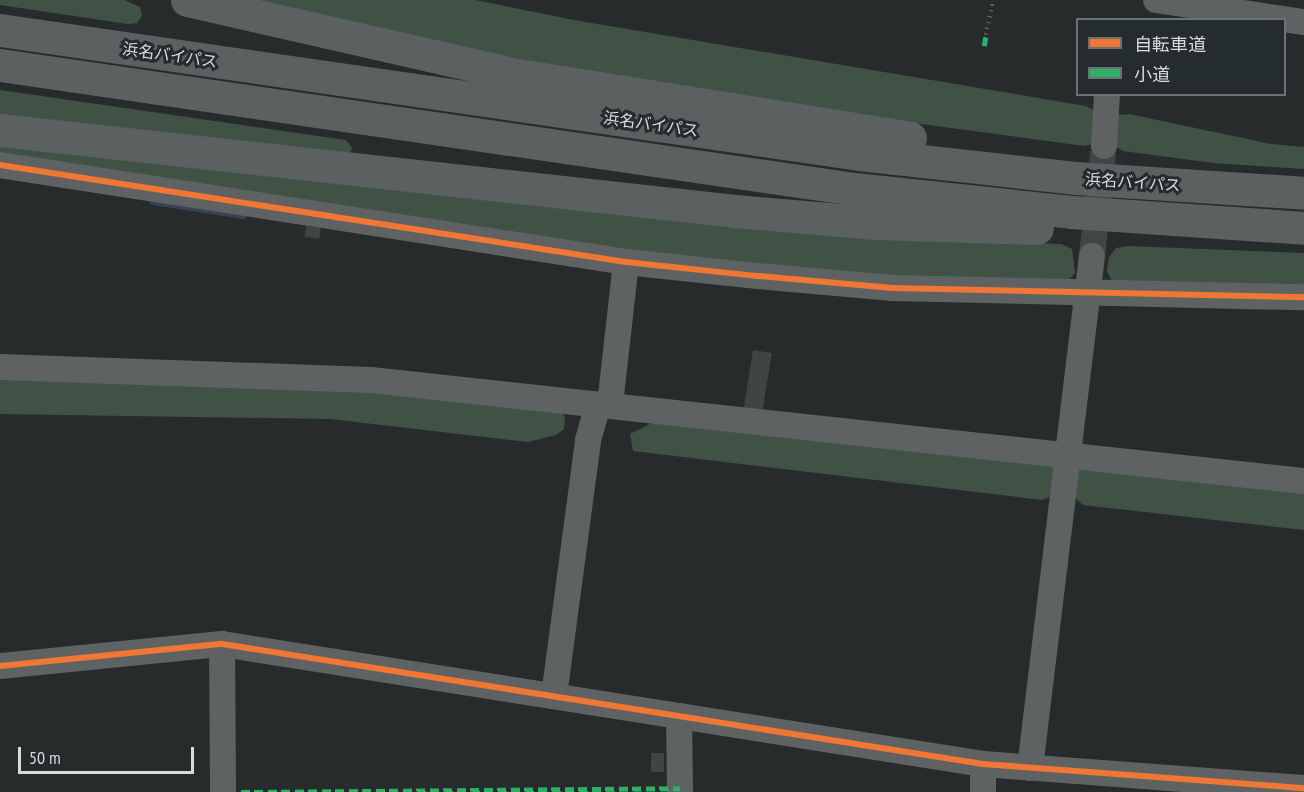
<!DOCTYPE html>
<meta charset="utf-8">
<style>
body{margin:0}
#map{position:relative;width:1304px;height:792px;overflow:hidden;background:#272b2b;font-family:"PT Sans Narrow","Noto Sans JP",sans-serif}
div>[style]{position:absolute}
.green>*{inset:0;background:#405246}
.stream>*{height:7px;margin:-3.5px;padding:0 3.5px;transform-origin:3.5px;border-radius:3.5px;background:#344456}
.building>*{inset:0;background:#414445;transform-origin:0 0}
.minor-tunnel>*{height:26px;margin-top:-13px;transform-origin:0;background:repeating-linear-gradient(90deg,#414546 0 26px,transparent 0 39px)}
.path>*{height:4px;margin-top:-2px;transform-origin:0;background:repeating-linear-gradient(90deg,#5e6161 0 1.5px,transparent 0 6px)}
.minor>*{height:26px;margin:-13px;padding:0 13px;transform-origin:13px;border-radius:13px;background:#5e6262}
.highway>*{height:33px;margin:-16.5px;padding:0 16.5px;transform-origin:16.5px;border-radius:16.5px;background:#5a6160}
.quiet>*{height:4.5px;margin-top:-2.25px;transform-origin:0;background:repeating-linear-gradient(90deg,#2db169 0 9px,transparent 0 13.5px)}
.cycleway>*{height:6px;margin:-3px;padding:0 3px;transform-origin:3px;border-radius:3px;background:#f07635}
span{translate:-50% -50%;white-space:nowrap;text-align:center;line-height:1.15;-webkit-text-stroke:6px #252c2d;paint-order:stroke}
.street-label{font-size:16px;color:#d7dbdc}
.legend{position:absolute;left:1076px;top:18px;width:210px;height:78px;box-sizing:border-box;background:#252c2d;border:2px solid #6c7273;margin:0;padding:8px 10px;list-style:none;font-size:18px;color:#d7dbdc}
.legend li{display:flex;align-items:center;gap:12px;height:30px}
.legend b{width:30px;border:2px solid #6c7273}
.scale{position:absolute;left:18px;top:747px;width:176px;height:27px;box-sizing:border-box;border:3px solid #d7dbdc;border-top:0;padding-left:8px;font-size:18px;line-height:21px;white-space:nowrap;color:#d7dbdc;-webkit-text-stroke:4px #252c2d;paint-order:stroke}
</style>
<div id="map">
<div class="green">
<div style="clip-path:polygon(0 0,124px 0,140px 7px,142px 16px,137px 23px,128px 24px,0 5px)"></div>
<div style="clip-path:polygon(251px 0,475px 0,574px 20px,1086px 106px,1095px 111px,1093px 144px,1084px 146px,862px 116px,569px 70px)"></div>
<div style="clip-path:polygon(0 90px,346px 140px,352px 148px,350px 153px,0 116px)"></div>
<div style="clip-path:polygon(1129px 114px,1271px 144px,1304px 147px,1304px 169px,1213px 163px,1123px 151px,1115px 146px,1118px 115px)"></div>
<div style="clip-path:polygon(0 144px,945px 240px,1061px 244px,1072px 249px,1075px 273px,1068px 281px,892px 279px,627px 253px,0 156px)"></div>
<div style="clip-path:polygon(1129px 246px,1304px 253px,1304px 288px,1113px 283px,1107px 271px,1109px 257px,1116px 248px)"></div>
<div style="clip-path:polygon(0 374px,370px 387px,562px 410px,565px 419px,564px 429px,556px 435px,528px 442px,330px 419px,0 414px)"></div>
<div style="clip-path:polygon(652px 423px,1055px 463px,1054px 495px,1042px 500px,633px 451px,630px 434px)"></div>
<div style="clip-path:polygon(1082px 466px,1304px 488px,1304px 530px,1083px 505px,1073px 496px,1076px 471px)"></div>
</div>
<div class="stream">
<div style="left:153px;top:201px;width:91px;rotate:8.8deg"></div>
</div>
<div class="building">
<div style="left:306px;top:226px;width:15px;height:11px;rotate:8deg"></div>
<div style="left:753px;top:350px;width:19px;height:60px;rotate:9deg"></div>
<div style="left:651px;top:753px;width:13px;height:19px"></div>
</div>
<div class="minor-tunnel">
<div style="left:1092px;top:256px;width:111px;rotate:-83.8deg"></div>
</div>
<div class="path">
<div style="left:986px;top:35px;width:36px;rotate:-79deg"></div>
</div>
<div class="minor">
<div style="left:1156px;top:0;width:150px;rotate:8.5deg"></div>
<div style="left:1104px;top:146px;width:52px;rotate:-86.7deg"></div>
<div style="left:0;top:165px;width:633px;rotate:8.81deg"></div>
<div style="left:626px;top:262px;width:133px;rotate:6.1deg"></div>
<div style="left:758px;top:276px;width:135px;rotate:5.1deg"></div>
<div style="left:892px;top:288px;width:412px;rotate:1.3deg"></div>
<div style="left:0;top:367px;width:371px;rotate:2deg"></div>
<div style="left:371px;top:380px;width:938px;rotate:6.18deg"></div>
<div style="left:610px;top:405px;width:144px;rotate:-83.6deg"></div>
<div style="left:222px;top:644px;width:148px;rotate:89.6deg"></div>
<div style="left:0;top:666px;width:223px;rotate:-5.7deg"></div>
<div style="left:222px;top:644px;width:770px;rotate:8.96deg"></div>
<div style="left:983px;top:764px;width:322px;rotate:4.3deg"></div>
<div style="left:554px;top:696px;width:258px;rotate:-82.4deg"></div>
<div style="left:588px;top:440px;width:37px;rotate:-74deg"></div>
<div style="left:679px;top:716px;width:76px;rotate:89.2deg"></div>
<div style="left:983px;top:764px;width:28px;rotate:90deg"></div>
<div style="left:1030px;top:768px;width:516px;rotate:-83.1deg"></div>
</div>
<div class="highway">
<div style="left:187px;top:0;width:339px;rotate:12.8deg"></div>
<div style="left:518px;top:75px;width:397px;rotate:9.1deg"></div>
<div style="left:0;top:30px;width:868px;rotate:8.21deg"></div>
<div style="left:859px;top:154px;width:217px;rotate:6.3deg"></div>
<div style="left:1075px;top:178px;width:229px;rotate:3.7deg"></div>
<div style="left:0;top:65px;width:863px;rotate:8.26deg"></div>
<div style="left:854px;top:189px;width:219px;rotate:6deg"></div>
<div style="left:1072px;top:212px;width:233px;rotate:3.9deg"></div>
<div style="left:0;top:130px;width:739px;rotate:6.29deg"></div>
<div style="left:735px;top:211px;width:141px;rotate:4.9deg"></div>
<div style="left:875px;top:223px;width:162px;rotate:1.8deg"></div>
</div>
<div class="quiet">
<div style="left:984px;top:46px;width:11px;rotate:-80deg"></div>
<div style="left:241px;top:792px;width:439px;rotate:-0.5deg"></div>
</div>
<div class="cycleway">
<div style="left:0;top:165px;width:633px;rotate:8.81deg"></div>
<div style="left:626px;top:262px;width:133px;rotate:6.1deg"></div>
<div style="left:758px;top:276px;width:135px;rotate:5.1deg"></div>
<div style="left:892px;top:288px;width:412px;rotate:1.3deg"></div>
<div style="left:0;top:666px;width:223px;rotate:-5.7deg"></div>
<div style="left:222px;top:644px;width:770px;rotate:8.96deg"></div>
<div style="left:983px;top:764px;width:322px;rotate:4.3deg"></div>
</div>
<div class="street-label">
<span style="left:170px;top:55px;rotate:8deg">浜名バイパス</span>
<span style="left:651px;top:124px;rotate:8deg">浜名バイパス</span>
<span style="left:1133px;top:182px;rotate:4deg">浜名バイパス</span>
</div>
<ul class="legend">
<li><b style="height:8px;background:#f07635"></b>自転車道</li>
<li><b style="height:8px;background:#2db169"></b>小道</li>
</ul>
<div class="scale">50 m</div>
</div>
